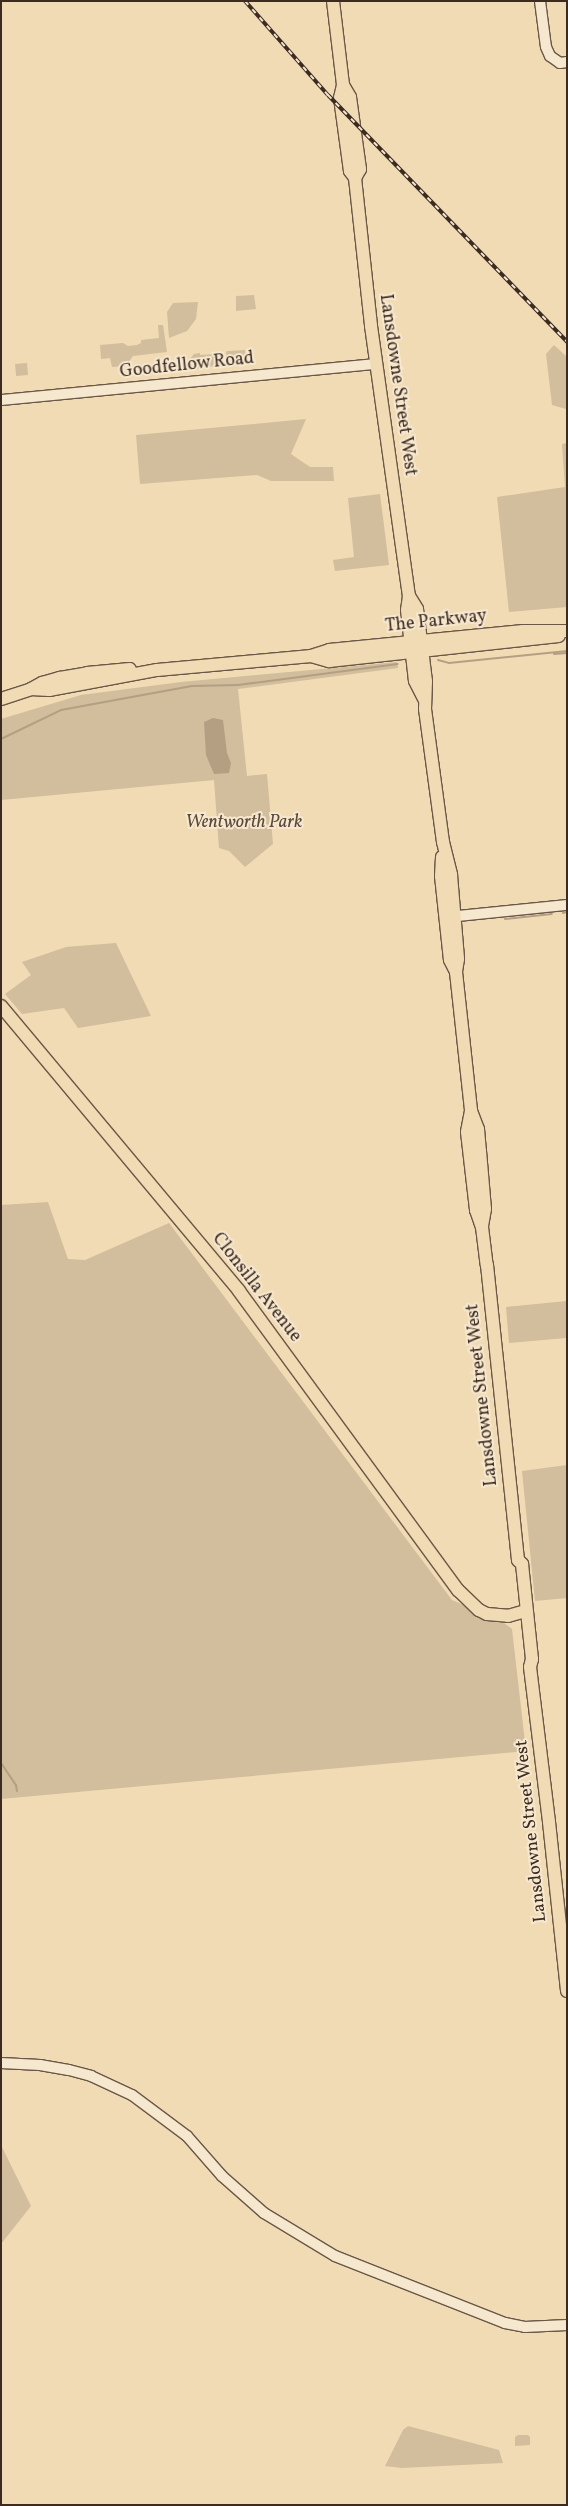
<!DOCTYPE html>
<style>
body{margin:0}
#map{position:relative;width:568px;height:2506px;overflow:hidden;background:#f1dbb5;font-family:Vollkorn,serif}
div>[style]{position:absolute}
.green>*{inset:0;background:#d2bd9c;transform-origin:0 0}
.water>*{inset:0;background:#b49f83}
.stream>*{height:2px;margin:-1px;padding:0 1px;transform-origin:1px;border-radius:1px;background:#b49f83}
.roads{filter:drop-shadow(1px 0 #6a5746) drop-shadow(-1px 0 #6a5746) drop-shadow(0 1px #6a5746) drop-shadow(0 -1px #6a5746)}
.minor>*{height:10px;margin:-5px;padding:0 5px;transform-origin:5px;border-radius:5px;background:#f6e8cf}
.major>*{height:12px;margin:-6px;padding:0 6px;transform-origin:6px;border-radius:6px;background:#f1dbb5}
.rail>*{height:4px;margin-top:-2px;transform-origin:0;background:repeating-linear-gradient(90deg,#f6e8cf 0 5.5px,#3d2b21 0 11px);box-sizing:border-box;border-block:1px solid #3d2b21}
span{translate:-50% -50%;white-space:nowrap;text-align:center;line-height:1.15;-webkit-text-stroke:4px #f6e8cf;paint-order:stroke}
.street-label{font-size:18px;color:#3d2b21}
.park-label{font-size:18px;color:#5b483a;font-style:italic}
.frame{position:absolute;inset:0;border:2px solid #3d2b21;pointer-events:none}
</style>
<div id="map">
<div class="green">
<div style="clip-path:polygon(254px 295px,256px 309px,236px 311px,236px 296px)"></div>
<div style="clip-path:polygon(198px 302px,196px 319px,187px 331px,169px 338px,167px 312px,173px 303px)"></div>
<div style="clip-path:polygon(158px 325px,163px 325px,167px 352px,133px 356px,126px 366px,112px 367px,110px 358px,101px 359px,100px 345px,123px 343px,128px 346px,137px 345px,141px 343px,141px 340px,159px 338px)"></div>
<div style="clip-path:polygon(554px 345px,567px 357px,566px 409px,552px 405px,546px 354px)"></div>
<div style="left:245px;top:350px;width:14px;height:19px;rotate:86deg"></div>
<div style="clip-path:polygon(200px 353px,200px 355px,214px 354px,215px 366px,195px 369px,190px 365px,190px 359px,194px 354px)"></div>
<div style="left:27px;top:363px;width:12px;height:12px;rotate:85deg"></div>
<div style="clip-path:polygon(306px 419px,291px 454px,310px 467px,333px 467px,334px 481px,271px 481px,257px 475px,140px 484px,136px 435px)"></div>
<div style="clip-path:polygon(567px 443px,567px 607px,509px 612px,497px 497px,565px 487px,562px 444px)"></div>
<div style="clip-path:polygon(380px 494px,389px 565px,335px 571px,333px 560px,354px 557px,348px 498px)"></div>
<div style="clip-path:polygon(397px 662px,398px 668px,238px 689px,247px 776px,267px 774px,273px 844px,245px 867px,229px 851px,219px 848px,214px 780px,1px 800px,1px 719px,81px 695px,181px 682px)"></div>
<div style="clip-path:polygon(116px 943px,151px 1016px,78px 1028px,64px 1008px,22px 1014px,5px 994px,31px 975px,22px 962px,66px 947px)"></div>
<div style="clip-path:polygon(48px 1202px,68px 1259px,85px 1260px,169px 1223px,452px 1600px,500px 1620px,512px 1629px,526px 1751px,1px 1799px,1px 1205px)"></div>
<div style="clip-path:polygon(567px 1301px,567px 1348px,566px 1338px,509px 1343px,506px 1307px)"></div>
<div style="clip-path:polygon(567px 1465px,567px 1598px,535px 1601px,522px 1471px)"></div>
<div style="clip-path:polygon(1px 2145px,31px 2206px,1px 2244px)"></div>
<div style="clip-path:polygon(408px 2426px,499px 2450px,503px 2463px,402px 2468px,385px 2466px,403px 2430px)"></div>
<div style="clip-path:polygon(518px 2435px,528px 2435px,530px 2437px,530px 2445px,515px 2446px,515px 2437px)"></div>
</div>
<div class="water">
<div style="clip-path:polygon(213px 718px,223px 720px,227px 753px,231px 763px,229px 773px,214px 774px,206px 755px,204px 722px)"></div>
</div>
<div class="stream">
<div style="left:554px;top:654px;width:13px;rotate:-4deg"></div>
<div style="left:438px;top:660px;width:11px;rotate:15deg"></div>
<div style="left:449px;top:663px;width:119px;rotate:-5.8deg"></div>
<div style="left:1px;top:739px;width:67px;rotate:-25.8deg"></div>
<div style="left:61px;top:710px;width:133px;rotate:-10.4deg"></div>
<div style="left:192px;top:686px;width:46px;rotate:-1.2deg"></div>
<div style="left:238px;top:685px;width:161px;rotate:-7.5deg"></div>
<div style="left:563px;top:913px;width:4px;rotate:-14deg"></div>
<div style="left:505px;top:919px;width:47px;rotate:-6.1deg"></div>
<div style="left:1px;top:1763px;width:27px;rotate:56deg"></div>
<div style="left:16px;top:1785px;width:6px;rotate:81deg"></div>
</div>
<div class="roads">
<div class="minor">
<div style="left:540px;top:1px;width:46px;rotate:82.6deg"></div>
<div style="left:546px;top:47px;width:10px;rotate:66deg"></div>
<div style="left:550px;top:56px;width:12px;rotate:35deg"></div>
<div style="left:560px;top:63px;width:7px;rotate:-8deg"></div>
<div style="left:1px;top:400px;width:377px;rotate:-5.5deg"></div>
<div style="left:448px;top:917px;width:120px;rotate:-5.8deg"></div>
<div style="left:1px;top:2063px;width:39px;rotate:3deg"></div>
<div style="left:40px;top:2065px;width:29px;rotate:10deg"></div>
<div style="left:69px;top:2070px;width:23px;rotate:15deg"></div>
<div style="left:91px;top:2076px;width:45px;rotate:24.9deg"></div>
<div style="left:132px;top:2095px;width:69px;rotate:36.7deg"></div>
<div style="left:187px;top:2136px;width:53px;rotate:48.8deg"></div>
<div style="left:222px;top:2176px;width:56px;rotate:41.4deg"></div>
<div style="left:264px;top:2213px;width:83px;rotate:31.2deg"></div>
<div style="left:335px;top:2256px;width:183px;rotate:21.5deg"></div>
<div style="left:505px;top:2323px;width:20px;rotate:11deg"></div>
<div style="left:525px;top:2327px;width:42px;rotate:-2.7deg"></div>
</div>
<div class="major">
<div style="left:333px;top:1px;width:85px;rotate:83.2deg"></div>
<div style="left:343px;top:85px;width:14px;rotate:60deg"></div>
<div style="left:350px;top:97px;width:73px;rotate:82.1deg"></div>
<div style="left:360px;top:169px;width:10px;rotate:119deg"></div>
<div style="left:343px;top:85px;width:13px;rotate:103deg"></div>
<div style="left:340px;top:98px;width:74px;rotate:82.2deg"></div>
<div style="left:350px;top:171px;width:9px;rotate:54deg"></div>
<div style="left:355px;top:178px;width:149px;rotate:83.8deg"></div>
<div style="left:371px;top:326px;width:273px;rotate:82deg"></div>
<div style="left:409px;top:596px;width:14px;rotate:98deg"></div>
<div style="left:407px;top:610px;width:71px;rotate:83.6deg"></div>
<div style="left:415px;top:681px;width:20px;rotate:63deg"></div>
<div style="left:409px;top:596px;width:15px;rotate:58deg"></div>
<div style="left:417px;top:609px;width:73px;rotate:82.9deg"></div>
<div style="left:426px;top:681px;width:28px;rotate:92deg"></div>
<div style="left:425px;top:709px;width:134px;rotate:82.3deg"></div>
<div style="left:443px;top:842px;width:34px;rotate:76deg"></div>
<div style="left:451px;top:875px;width:84px;rotate:85.2deg"></div>
<div style="left:458px;top:959px;width:13px;rotate:99deg"></div>
<div style="left:456px;top:972px;width:140px;rotate:83.8deg"></div>
<div style="left:471px;top:1111px;width:21px;rotate:101deg"></div>
<div style="left:467px;top:1132px;width:79px;rotate:83.4deg"></div>
<div style="left:476px;top:1210px;width:18px;rotate:71deg"></div>
<div style="left:482px;top:1227px;width:38px;rotate:83deg"></div>
<div style="left:487px;top:1265px;width:297px;rotate:84deg"></div>
<div style="left:518px;top:1560px;width:6px;rotate:45deg"></div>
<div style="left:522px;top:1564px;width:96px;rotate:84deg"></div>
<div style="left:532px;top:1659px;width:8px;rotate:104deg"></div>
<div style="left:530px;top:1667px;width:156px;rotate:83deg"></div>
<div style="left:549px;top:1822px;width:170px;rotate:83.9deg"></div>
<div style="left:311px;top:656px;width:19px;rotate:16deg"></div>
<div style="left:329px;top:661px;width:231px;rotate:-6.2deg"></div>
<div style="left:31px;top:689px;width:18px;rotate:3deg"></div>
<div style="left:49px;top:690px;width:110px;rotate:-10.5deg"></div>
<div style="left:157px;top:670px;width:155px;rotate:-5.2deg"></div>
<div style="left:311px;top:656px;width:19px;rotate:-18deg"></div>
<div style="left:329px;top:650px;width:195px;rotate:-5.6deg"></div>
<div style="left:523px;top:631px;width:44px"></div>
<div style="left:1px;top:699px;width:32px;rotate:-18deg"></div>
<div style="left:31px;top:689px;width:13px;rotate:-29deg"></div>
<div style="left:42px;top:683px;width:19px;rotate:-16deg"></div>
<div style="left:60px;top:678px;width:27px;rotate:-10deg"></div>
<div style="left:87px;top:673px;width:43px;rotate:-5.3deg"></div>
<div style="left:442px;top:857px;width:19px;rotate:93deg"></div>
<div style="left:441px;top:876px;width:84px;rotate:83.9deg"></div>
<div style="left:450px;top:960px;width:13px;rotate:63deg"></div>
<div style="left:1px;top:1006px;width:371px;rotate:50.1deg"></div>
<div style="left:239px;top:1291px;width:371px;rotate:53.8deg"></div>
<div style="left:458px;top:1590px;width:29px;rotate:44deg"></div>
<div style="left:479px;top:1610px;width:9px;rotate:27deg"></div>
<div style="left:487px;top:1614px;width:21px;rotate:5deg"></div>
<div style="left:508px;top:1616px;width:19px;rotate:-16deg"></div>
<div style="left:471px;top:1111px;width:19px;rotate:69deg"></div>
<div style="left:478px;top:1129px;width:22px;rotate:85deg"></div>
<div style="left:480px;top:1151px;width:58px;rotate:85.1deg"></div>
<div style="left:485px;top:1209px;width:17px;rotate:100deg"></div>
</div>
</div>
<div class="rail">
<div style="left:245px;top:1px;width:125px;rotate:48.6deg"></div>
<div style="left:328px;top:95px;width:344px;rotate:45.9deg"></div>
</div>
<div class="street-label">
<span style="left:187px;top:366px;rotate:-6deg">Goodfellow Road</span>
<span style="left:397px;top:385px;rotate:82deg">Lansdowne Street West</span>
<span style="left:436px;top:622px;rotate:-6deg">The Parkway</span>
<span style="left:256px;top:1288px;rotate:52deg">Clonsilla Avenue</span>
<span style="left:483px;top:1395px;rotate:-96deg">Lansdowne Street West</span>
<span style="left:532px;top:1831px;rotate:-96deg">Lansdowne Street West</span>
</div>
<div class="park-label">
<span style="left:244px;top:823px">Wentworth Park</span>
</div>
<div class="frame"></div>
</div>
